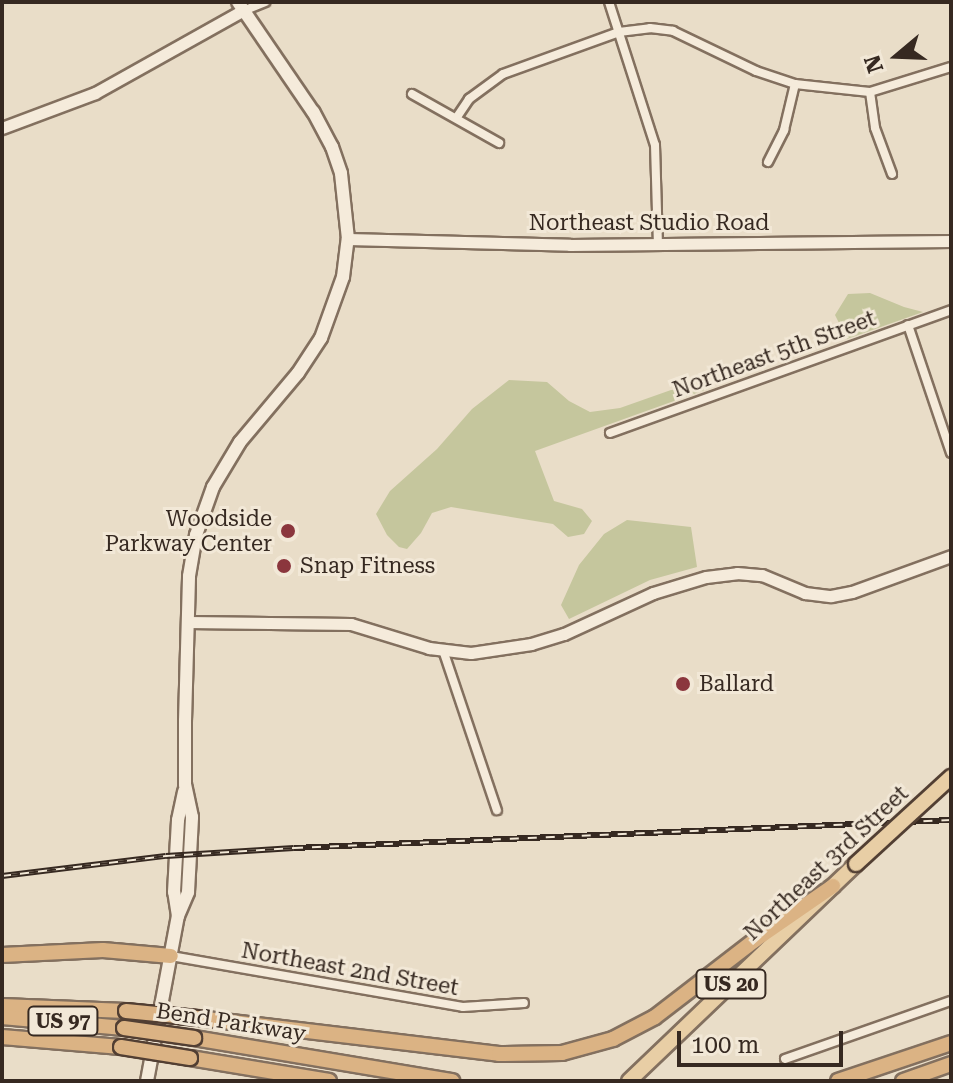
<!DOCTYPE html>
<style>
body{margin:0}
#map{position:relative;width:953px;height:1083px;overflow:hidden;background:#e9ddc8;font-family:"Roboto Serif",serif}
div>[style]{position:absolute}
.green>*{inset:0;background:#c5c69d}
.roads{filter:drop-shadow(2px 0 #83705f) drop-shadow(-2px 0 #83705f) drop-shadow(0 2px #83705f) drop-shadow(0 -2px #83705f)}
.minor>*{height:8px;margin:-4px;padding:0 4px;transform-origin:4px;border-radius:4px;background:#f5ebdb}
.tertiary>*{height:11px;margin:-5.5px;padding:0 5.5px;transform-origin:5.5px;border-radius:5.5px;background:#f5ebdb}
.secondary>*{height:12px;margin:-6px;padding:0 6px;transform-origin:6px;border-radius:6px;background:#f5ebdb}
.primary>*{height:14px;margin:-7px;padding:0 7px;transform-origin:7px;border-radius:7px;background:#e8cea5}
.trunk>*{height:14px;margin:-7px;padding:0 7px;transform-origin:7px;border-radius:7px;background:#dbb384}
.rail>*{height:6px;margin-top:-3px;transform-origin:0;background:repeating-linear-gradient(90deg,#f2e8d7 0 9px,#362921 0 18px);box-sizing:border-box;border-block:2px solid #362921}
.bridges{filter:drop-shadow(2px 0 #523f33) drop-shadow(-2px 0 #523f33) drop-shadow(0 2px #523f33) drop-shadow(0 -2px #523f33)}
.primary-bridge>*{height:14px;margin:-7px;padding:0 7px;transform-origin:7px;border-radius:7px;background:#e8cea5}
.trunk-bridge>*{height:14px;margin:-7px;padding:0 7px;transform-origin:7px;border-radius:7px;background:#dbb384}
.dots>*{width:22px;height:22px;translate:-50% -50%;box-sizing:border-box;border:4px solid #f2e8d7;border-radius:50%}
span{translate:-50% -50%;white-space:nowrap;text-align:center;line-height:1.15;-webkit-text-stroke:6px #f2e8d7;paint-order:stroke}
.shield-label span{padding:2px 6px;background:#f2e8d7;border:2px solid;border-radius:6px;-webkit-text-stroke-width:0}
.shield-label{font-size:20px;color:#362921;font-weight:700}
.street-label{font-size:22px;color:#362921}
.poi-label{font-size:22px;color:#362921}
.right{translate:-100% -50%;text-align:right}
.left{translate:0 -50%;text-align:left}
.frame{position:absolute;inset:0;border:4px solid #362921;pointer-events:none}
.north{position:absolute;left:857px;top:16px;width:80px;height:80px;-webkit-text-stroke:6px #f2e8d7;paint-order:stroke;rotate:251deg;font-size:22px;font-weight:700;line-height:32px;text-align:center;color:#362921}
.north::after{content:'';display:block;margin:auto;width:28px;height:36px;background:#362921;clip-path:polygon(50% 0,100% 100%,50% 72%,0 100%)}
.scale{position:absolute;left:677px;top:1031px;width:166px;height:36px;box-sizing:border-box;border:4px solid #362921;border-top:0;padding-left:10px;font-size:24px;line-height:28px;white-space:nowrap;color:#362921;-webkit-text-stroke:6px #f2e8d7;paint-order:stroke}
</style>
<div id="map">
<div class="green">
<div style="clip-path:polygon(870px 293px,904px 307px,923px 312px,847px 339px,835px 315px,848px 294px)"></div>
<div style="clip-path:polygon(509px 380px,547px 382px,569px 401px,590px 412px,620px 408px,671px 390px,713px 387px,535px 451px,554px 501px,582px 509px,592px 521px,584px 534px,568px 537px,553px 524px,451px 507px,432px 513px,421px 533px,407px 549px,399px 547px,387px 535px,376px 514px,390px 491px,437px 449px,472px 409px)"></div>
<div style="clip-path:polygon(627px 520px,691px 527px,697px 567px,650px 580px,569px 619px,561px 605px,579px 565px,604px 534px)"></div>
</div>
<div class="roads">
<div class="minor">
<div style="left:609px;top:2px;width:150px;rotate:72.2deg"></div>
<div style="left:655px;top:145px;width:99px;rotate:88.3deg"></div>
<div style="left:243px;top:11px;width:24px;rotate:-22deg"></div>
<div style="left:870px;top:92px;width:36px;rotate:82deg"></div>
<div style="left:875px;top:128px;width:49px;rotate:69.7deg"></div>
<div style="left:412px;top:94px;width:100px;rotate:29.4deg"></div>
<div style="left:457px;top:117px;width:22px;rotate:-56deg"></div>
<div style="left:469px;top:99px;width:42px;rotate:-36.3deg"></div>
<div style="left:503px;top:74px;width:123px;rotate:-19.9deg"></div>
<div style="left:619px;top:32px;width:31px;rotate:-7deg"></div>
<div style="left:650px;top:28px;width:23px;rotate:7deg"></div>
<div style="left:673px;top:31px;width:92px;rotate:25.7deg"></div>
<div style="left:756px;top:71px;width:41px;rotate:18.4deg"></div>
<div style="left:795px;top:84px;width:75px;rotate:6.1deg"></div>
<div style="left:870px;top:92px;width:85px;rotate:-17.2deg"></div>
<div style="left:768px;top:162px;width:36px;rotate:-63deg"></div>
<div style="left:784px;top:130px;width:47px;rotate:-76.6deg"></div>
<div style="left:908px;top:325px;width:135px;rotate:71.4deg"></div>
<div style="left:610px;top:433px;width:363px;rotate:-19.8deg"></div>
<div style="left:443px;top:650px;width:169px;rotate:71.4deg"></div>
<div style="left:171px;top:956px;width:296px;rotate:9.9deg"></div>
<div style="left:463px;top:1007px;width:61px;rotate:-3.8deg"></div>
<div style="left:785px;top:1059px;width:176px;rotate:-19.3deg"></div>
</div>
<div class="tertiary">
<div style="left:2px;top:128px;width:99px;rotate:-20.6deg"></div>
<div style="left:95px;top:93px;width:168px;rotate:-29.2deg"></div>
<div style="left:348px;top:239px;width:222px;rotate:1.5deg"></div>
<div style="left:570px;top:245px;width:381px;rotate:-0.6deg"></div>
<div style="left:188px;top:622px;width:163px;rotate:0.7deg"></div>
<div style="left:351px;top:624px;width:82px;rotate:17.1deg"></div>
<div style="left:429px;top:648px;width:42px;rotate:6.8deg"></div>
<div style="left:471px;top:653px;width:61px;rotate:-8.5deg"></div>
<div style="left:531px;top:644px;width:34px;rotate:-17deg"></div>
<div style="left:564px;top:634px;width:98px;rotate:-24.7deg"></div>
<div style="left:653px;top:593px;width:55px;rotate:-16.8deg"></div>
<div style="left:706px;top:577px;width:31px;rotate:-7deg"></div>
<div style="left:737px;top:573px;width:25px;rotate:5deg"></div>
<div style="left:762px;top:575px;width:47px;rotate:22.7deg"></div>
<div style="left:805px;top:593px;width:26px;rotate:7deg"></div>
<div style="left:831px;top:596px;width:21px;rotate:-11deg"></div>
<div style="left:852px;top:592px;width:105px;rotate:-20deg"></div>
</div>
<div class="secondary">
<div style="left:178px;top:916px;width:24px;rotate:-99deg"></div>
<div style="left:174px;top:892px;width:72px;rotate:-86.8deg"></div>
<div style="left:178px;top:820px;width:29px;rotate:-78deg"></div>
<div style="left:147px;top:1081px;width:168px;rotate:-79.4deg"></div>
<div style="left:178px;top:916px;width:26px;rotate:-67deg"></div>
<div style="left:188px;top:892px;width:75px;rotate:-86.9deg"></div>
<div style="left:192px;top:817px;width:33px;rotate:-102deg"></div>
<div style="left:185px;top:785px;width:64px;rotate:-90deg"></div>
<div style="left:185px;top:721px;width:145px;rotate:-88.4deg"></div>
<div style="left:189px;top:576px;width:42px;rotate:-80.3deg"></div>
<div style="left:196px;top:535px;width:51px;rotate:-70.5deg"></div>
<div style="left:213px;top:487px;width:52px;rotate:-59deg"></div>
<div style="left:240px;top:442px;width:90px;rotate:-50deg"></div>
<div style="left:298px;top:373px;width:42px;rotate:-56.7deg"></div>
<div style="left:321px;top:338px;width:65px;rotate:-70.2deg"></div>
<div style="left:343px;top:277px;width:38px;rotate:-83deg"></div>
<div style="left:348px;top:239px;width:66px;rotate:-96.1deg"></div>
<div style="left:341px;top:173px;width:28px;rotate:-109deg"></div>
<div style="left:332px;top:147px;width:40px;rotate:-118deg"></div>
<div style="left:313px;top:112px;width:133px;rotate:-124.3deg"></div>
</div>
<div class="primary">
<div style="left:629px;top:1081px;width:314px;rotate:-43.7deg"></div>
</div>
<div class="trunk">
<div style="left:2px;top:955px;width:101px;rotate:-2.8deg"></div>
<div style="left:103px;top:950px;width:68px;rotate:5deg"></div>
<div style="left:2px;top:1006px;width:124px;rotate:2.3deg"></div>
<div style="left:2px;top:1017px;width:122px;rotate:5.2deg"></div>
<div style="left:198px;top:1018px;width:303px;rotate:6.8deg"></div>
<div style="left:499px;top:1054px;width:63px;rotate:-0.9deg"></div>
<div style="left:562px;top:1053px;width:53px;rotate:-15.4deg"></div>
<div style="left:613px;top:1039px;width:47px;rotate:-27.6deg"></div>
<div style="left:655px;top:1017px;width:126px;rotate:-37.6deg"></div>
<div style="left:755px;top:940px;width:95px;rotate:-34.7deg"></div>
<div style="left:2px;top:1037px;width:119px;rotate:4.8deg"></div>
<div style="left:194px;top:1038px;width:262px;rotate:9.5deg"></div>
<div style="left:190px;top:1058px;width:141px;rotate:9.4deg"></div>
<div style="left:838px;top:1081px;width:119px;rotate:-18.6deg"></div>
<div style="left:903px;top:1081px;width:51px;rotate:-19.5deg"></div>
</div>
</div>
<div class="rail">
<div style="left:2px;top:876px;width:165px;rotate:-7deg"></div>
<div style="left:166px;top:856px;width:128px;rotate:-3.6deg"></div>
<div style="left:294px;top:848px;width:658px;rotate:-2.44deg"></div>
</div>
<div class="bridges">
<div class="primary-bridge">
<div style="left:856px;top:864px;width:129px;rotate:-42.5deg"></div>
</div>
<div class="trunk-bridge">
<div style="left:126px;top:1011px;width:72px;rotate:5.6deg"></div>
<div style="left:124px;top:1028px;width:71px;rotate:8.1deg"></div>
<div style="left:121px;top:1047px;width:70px;rotate:9.1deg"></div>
</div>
</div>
<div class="dots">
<div style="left:288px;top:531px;background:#8b363d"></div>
<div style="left:284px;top:566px;background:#8b363d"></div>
<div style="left:683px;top:684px;background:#8b363d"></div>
</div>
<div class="shield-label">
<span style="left:731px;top:984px">US 20</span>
<span style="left:63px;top:1021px">US 97</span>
</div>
<div class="street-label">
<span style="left:649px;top:223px">Northeast Studio Road</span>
<span style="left:774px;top:354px;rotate:-20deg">Northeast 5th Street</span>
<span style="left:826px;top:863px;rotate:-43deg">Northeast 3rd Street</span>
<span style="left:350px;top:969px;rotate:10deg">Northeast 2nd Street</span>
<span style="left:231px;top:1022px;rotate:9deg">Bend Parkway</span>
</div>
<div class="poi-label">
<span class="right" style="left:272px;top:531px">Woodside<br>Parkway Center</span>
<span class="left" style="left:300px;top:566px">Snap Fitness</span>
<span class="left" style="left:699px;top:684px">Ballard</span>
</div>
<div class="frame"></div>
<div class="north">N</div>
<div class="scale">100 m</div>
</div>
